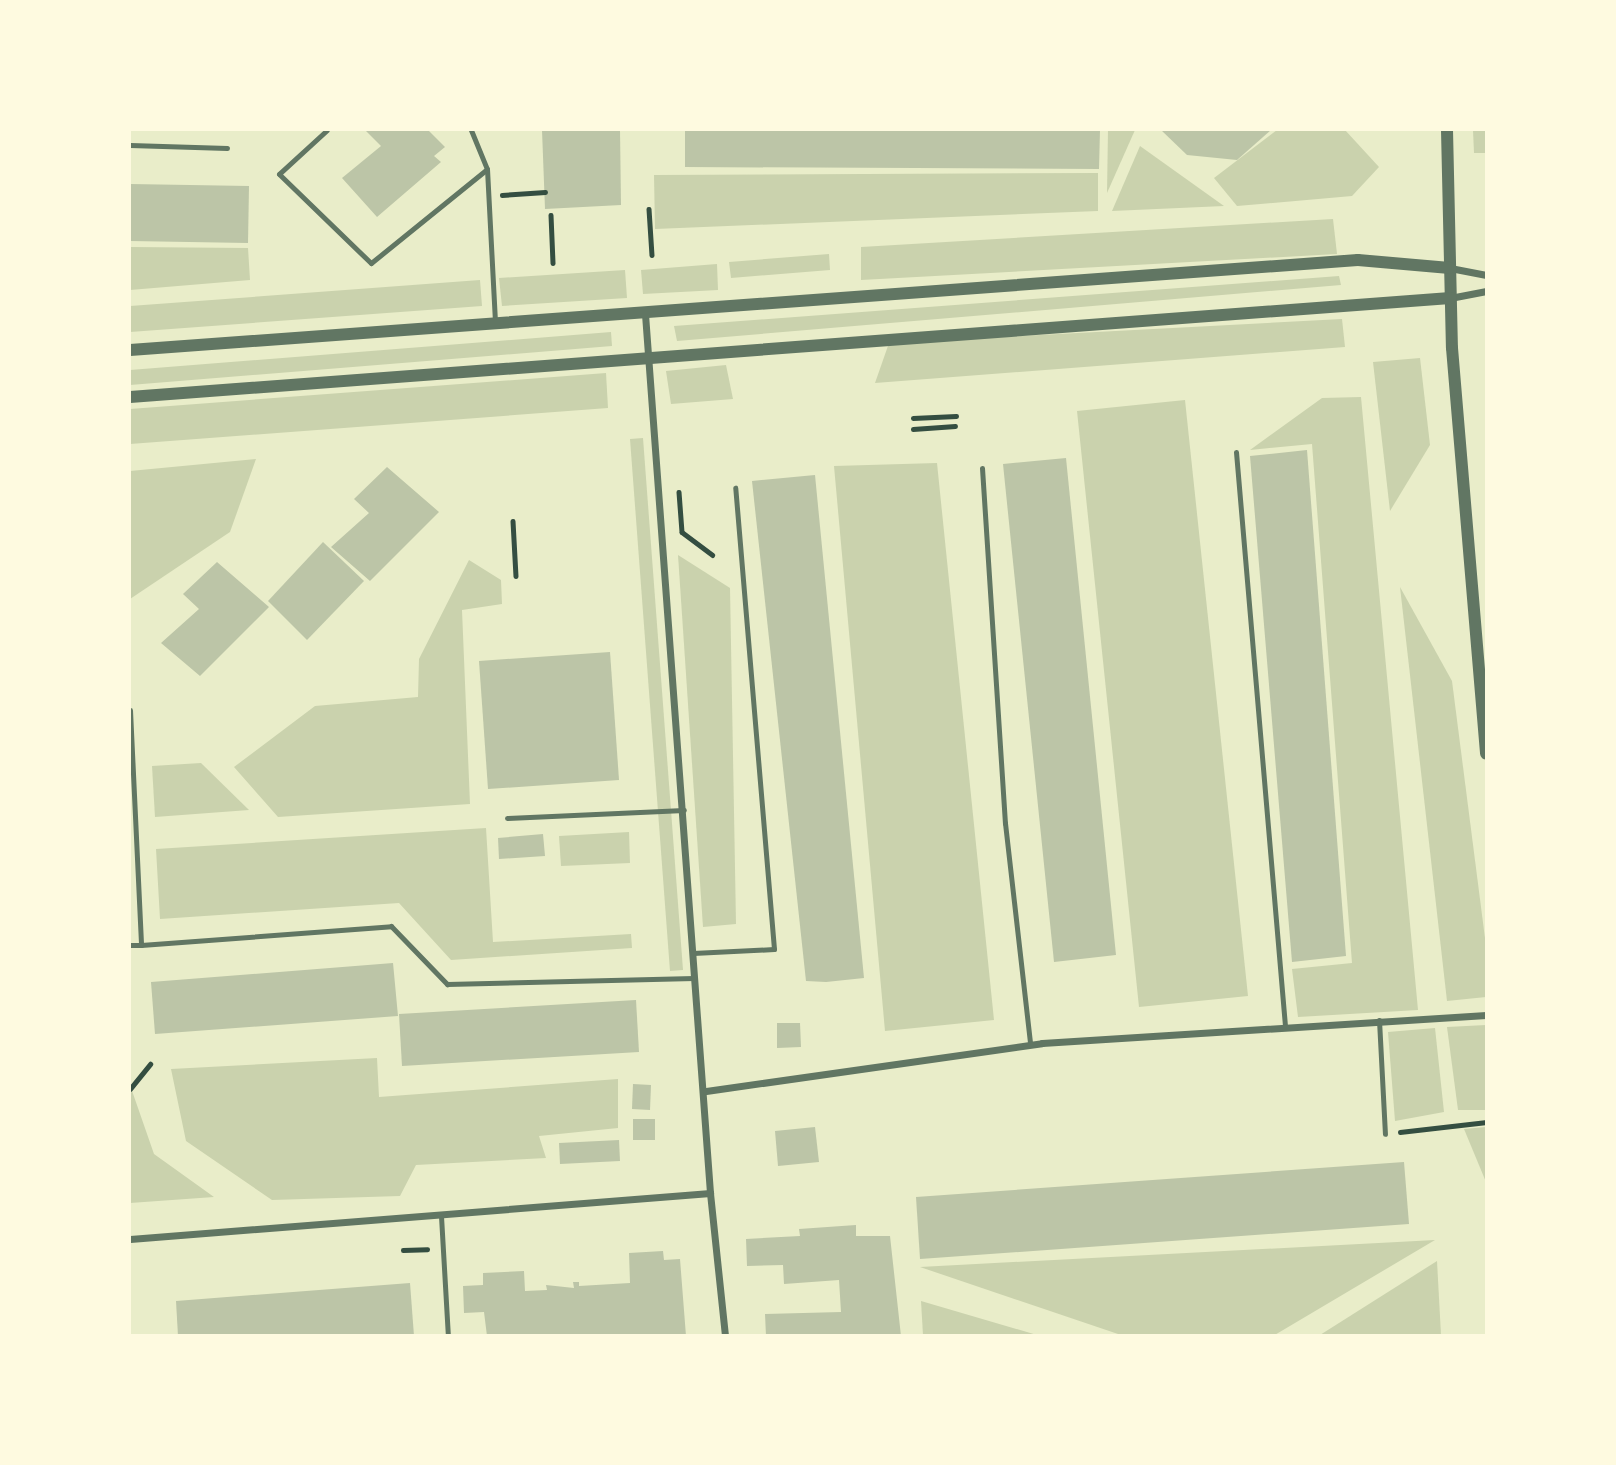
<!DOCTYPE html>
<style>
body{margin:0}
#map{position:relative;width:1616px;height:1465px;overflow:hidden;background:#e9edc9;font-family:"Roboto Condensed",sans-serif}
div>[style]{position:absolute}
.green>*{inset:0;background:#cad2ad}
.building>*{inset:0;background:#bcc5a7}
.path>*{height:4.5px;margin:-2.25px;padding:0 2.25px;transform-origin:2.25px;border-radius:2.25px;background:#344e41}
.service>*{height:5px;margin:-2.5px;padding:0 2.5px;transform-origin:2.5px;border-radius:2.5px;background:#617663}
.minor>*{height:7px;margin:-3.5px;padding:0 3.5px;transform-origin:3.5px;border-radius:3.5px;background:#617663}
.tertiary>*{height:12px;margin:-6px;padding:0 6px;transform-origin:6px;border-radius:6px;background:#617663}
span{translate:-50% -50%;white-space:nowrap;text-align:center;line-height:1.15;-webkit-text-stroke:6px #fefae0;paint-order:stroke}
.frame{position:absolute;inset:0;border:131px solid #fefae0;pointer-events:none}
</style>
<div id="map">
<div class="green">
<i style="clip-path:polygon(1108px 130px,1135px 130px,1107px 193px)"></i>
<i style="clip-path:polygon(1277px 130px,1345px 130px,1379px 167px,1352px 196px,1237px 206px,1214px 178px)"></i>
<i style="clip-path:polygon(1473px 130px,1486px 130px,1486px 153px,1474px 153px)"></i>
<i style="clip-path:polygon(1140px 146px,1224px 206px,1112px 211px)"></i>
<i style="clip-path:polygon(1098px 173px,1098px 211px,655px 229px,654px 175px)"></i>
<i style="clip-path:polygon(1333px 219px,1337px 254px,861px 280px,861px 247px)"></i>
<i style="clip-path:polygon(130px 247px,248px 248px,250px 280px,130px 290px)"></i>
<i style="clip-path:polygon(829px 254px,830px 270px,731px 278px,729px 262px)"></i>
<i style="clip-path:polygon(717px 264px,718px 290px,643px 294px,641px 270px)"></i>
<i style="clip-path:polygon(625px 270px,627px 298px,502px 306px,499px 278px)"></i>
<i style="clip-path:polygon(1339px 276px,1341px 285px,677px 341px,674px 326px)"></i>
<i style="clip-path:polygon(480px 280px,482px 306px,130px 332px,130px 306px)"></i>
<i style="clip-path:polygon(1342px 319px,1345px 347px,875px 383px,889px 343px)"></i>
<i style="clip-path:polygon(611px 332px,612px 346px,130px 385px,130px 370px)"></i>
<i style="clip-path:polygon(1420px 358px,1430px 445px,1390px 511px,1373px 362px)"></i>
<i style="clip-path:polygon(726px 365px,733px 399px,671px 404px,666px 371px)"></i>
<i style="clip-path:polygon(606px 373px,608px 408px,130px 444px,130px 409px)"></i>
<i style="clip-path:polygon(1361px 397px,1418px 1010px,1298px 1017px,1292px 969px,1352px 963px,1312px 444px,1250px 450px,1322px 398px)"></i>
<i style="clip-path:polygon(1185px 400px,1248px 996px,1139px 1007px,1077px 411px)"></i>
<i style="clip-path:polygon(643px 438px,683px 970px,670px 971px,630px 439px)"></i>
<i style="clip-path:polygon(256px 459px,230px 532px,130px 599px,130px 471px)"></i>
<i style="clip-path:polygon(937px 463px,994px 1020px,885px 1031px,834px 466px)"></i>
<i style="clip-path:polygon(678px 555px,730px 588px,736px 924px,703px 927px)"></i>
<i style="clip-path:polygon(469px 560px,501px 580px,502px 604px,462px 610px,470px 804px,278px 817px,234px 767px,315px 706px,418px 697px,419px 659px)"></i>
<i style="clip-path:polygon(1400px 587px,1452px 681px,1486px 946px,1486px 997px,1447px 1001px)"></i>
<i style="clip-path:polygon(201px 763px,249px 810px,155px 817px,152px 766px)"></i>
<i style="clip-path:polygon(486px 828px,493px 942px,631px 934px,632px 948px,451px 960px,399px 903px,160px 919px,156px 849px)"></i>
<i style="clip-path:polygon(629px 832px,630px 863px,561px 866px,559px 836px)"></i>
<i style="clip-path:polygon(1486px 1025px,1486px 1110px,1458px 1110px,1447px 1027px)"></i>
<i style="clip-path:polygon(1435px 1028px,1444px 1112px,1395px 1121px,1388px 1032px)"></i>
<i style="clip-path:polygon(377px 1058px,379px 1097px,618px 1079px,618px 1128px,539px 1136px,546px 1158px,416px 1165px,400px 1196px,272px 1200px,186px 1141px,171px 1069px)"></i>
<i style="clip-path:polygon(130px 1085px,154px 1154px,214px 1197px,130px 1203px)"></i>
<i style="clip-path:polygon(1486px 1127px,1486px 1182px,1464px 1129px)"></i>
<i style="clip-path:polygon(1435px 1240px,1273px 1336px,1121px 1335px,920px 1267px)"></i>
<i style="clip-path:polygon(1437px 1261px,1441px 1335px,1320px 1335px)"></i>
<i style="clip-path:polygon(921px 1301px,1037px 1335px,923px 1335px)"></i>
</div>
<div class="building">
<i style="clip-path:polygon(365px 130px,428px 130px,445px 147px,434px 156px,441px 162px,377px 217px,342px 178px,381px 146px)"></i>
<i style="clip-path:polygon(542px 130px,620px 130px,621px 205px,545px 209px)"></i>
<i style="clip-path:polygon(685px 130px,1100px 130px,1099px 169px,685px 167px)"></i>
<i style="clip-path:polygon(1161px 130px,1271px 130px,1237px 160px,1187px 155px)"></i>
<i style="clip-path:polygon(130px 184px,249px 186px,248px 243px,130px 241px)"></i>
<i style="clip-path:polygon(1307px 450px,1346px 956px,1292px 962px,1250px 456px)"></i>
<i style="clip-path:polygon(1066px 458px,1116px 955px,1054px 962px,1003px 464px)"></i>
<i style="clip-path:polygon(387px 467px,439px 512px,370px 581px,331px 547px,369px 513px,354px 499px)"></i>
<i style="clip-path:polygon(815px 475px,864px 978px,826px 982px,806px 981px,752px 481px)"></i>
<i style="clip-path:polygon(323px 542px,364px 581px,307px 640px,268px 601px)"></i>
<i style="clip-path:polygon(217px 562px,269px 607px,200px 676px,161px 643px,199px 609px,183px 594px)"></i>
<i style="clip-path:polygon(610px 652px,619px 780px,488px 789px,479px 661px)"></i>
<i style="clip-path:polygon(543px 834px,545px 856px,499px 859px,498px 838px)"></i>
<i style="clip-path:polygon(393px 963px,398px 1016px,155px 1034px,151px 982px)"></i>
<i style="clip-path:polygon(636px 1000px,639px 1052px,402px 1066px,399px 1014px)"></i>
<i style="clip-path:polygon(777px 1023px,800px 1023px,801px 1047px,777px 1048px)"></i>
<i style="clip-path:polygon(633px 1084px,651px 1085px,650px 1110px,632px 1109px)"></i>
<i style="clip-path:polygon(633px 1119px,655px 1119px,655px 1140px,633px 1140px)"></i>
<i style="clip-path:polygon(815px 1127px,819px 1162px,778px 1166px,775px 1131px)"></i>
<i style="clip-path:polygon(619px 1140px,620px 1161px,560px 1164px,559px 1143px)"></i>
<i style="clip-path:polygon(1404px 1162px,1409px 1224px,920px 1259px,916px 1197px)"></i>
<i style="clip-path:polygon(856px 1225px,856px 1236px,890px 1236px,901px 1336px,766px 1336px,765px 1314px,841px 1312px,839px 1280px,784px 1284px,783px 1265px,747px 1266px,746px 1239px,800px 1236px,799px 1229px)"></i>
<i style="clip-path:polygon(663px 1251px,664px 1260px,680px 1259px,686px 1336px,487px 1336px,484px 1312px,464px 1313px,463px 1286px,483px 1285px,483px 1273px,524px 1271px,525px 1291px,547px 1290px,546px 1285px,574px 1288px,573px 1282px,579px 1282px,579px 1286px,630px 1283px,629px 1253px)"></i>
<i style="clip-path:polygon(410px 1283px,414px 1336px,178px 1336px,176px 1301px)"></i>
</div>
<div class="path">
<i style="left:502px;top:195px;width:43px;rotate:-4deg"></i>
<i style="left:649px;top:209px;width:46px;rotate:86.3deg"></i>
<i style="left:551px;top:215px;width:48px;rotate:87.6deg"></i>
<i style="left:913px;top:418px;width:43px;rotate:-2.7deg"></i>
<i style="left:913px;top:429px;width:42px;rotate:-4.1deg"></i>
<i style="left:679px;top:492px;width:40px;rotate:85.7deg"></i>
<i style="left:682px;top:532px;width:38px;rotate:37deg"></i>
<i style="left:513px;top:521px;width:55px;rotate:86.9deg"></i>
<i style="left:130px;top:1089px;width:32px;rotate:-51deg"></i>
<i style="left:1400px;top:1132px;width:87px;rotate:-6.6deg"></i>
<i style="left:403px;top:1250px;width:24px;rotate:-2deg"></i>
</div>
<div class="service">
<i style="left:327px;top:130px;width:65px;rotate:137.5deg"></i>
<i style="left:279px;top:174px;width:128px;rotate:44.1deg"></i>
<i style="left:371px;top:263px;width:149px;rotate:-39deg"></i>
<i style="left:471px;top:130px;width:42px;rotate:67.7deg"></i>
<i style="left:487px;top:169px;width:152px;rotate:87deg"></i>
<i style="left:130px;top:145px;width:97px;rotate:1.8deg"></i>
<i style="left:1236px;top:452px;width:576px;rotate:85.12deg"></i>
<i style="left:982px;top:468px;width:356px;rotate:86.3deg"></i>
<i style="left:1005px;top:823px;width:222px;rotate:83.5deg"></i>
<i style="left:130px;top:710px;width:235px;rotate:87.3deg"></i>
<i style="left:141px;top:945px;width:251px;rotate:-4.3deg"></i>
<i style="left:391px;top:926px;width:81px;rotate:46deg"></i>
<i style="left:447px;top:984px;width:247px;rotate:-1.4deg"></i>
<i style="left:507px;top:818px;width:177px;rotate:-2.6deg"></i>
<i style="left:130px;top:945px;width:11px"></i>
<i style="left:693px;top:953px;width:81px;rotate:-2.8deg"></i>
<i style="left:774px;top:949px;width:463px;rotate:-94.8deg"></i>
<i style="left:1379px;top:1020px;width:114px;rotate:87deg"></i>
<i style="left:441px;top:1216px;width:120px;rotate:86.7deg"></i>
</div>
<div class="minor">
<i style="left:1450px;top:268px;width:37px;rotate:11deg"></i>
<i style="left:1450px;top:298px;width:37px;rotate:-11deg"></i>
<i style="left:645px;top:314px;width:881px;rotate:85.77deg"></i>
<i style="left:710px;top:1193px;width:144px;rotate:84deg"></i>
<i style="left:706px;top:1091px;width:339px;rotate:-8.1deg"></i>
<i style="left:1042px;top:1043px;width:445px;rotate:-3.6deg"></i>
<i style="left:130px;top:1239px;width:582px;rotate:-4.53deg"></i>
</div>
<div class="tertiary">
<i style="left:1447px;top:130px;width:218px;rotate:88.7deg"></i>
<i style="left:1452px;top:348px;width:407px;rotate:85.2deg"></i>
<i style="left:130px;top:350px;width:1231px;rotate:-4.19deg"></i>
<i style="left:1358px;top:260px;width:92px;rotate:5deg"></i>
<i style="left:130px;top:397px;width:1324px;rotate:-4.29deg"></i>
</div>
<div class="frame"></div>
</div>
